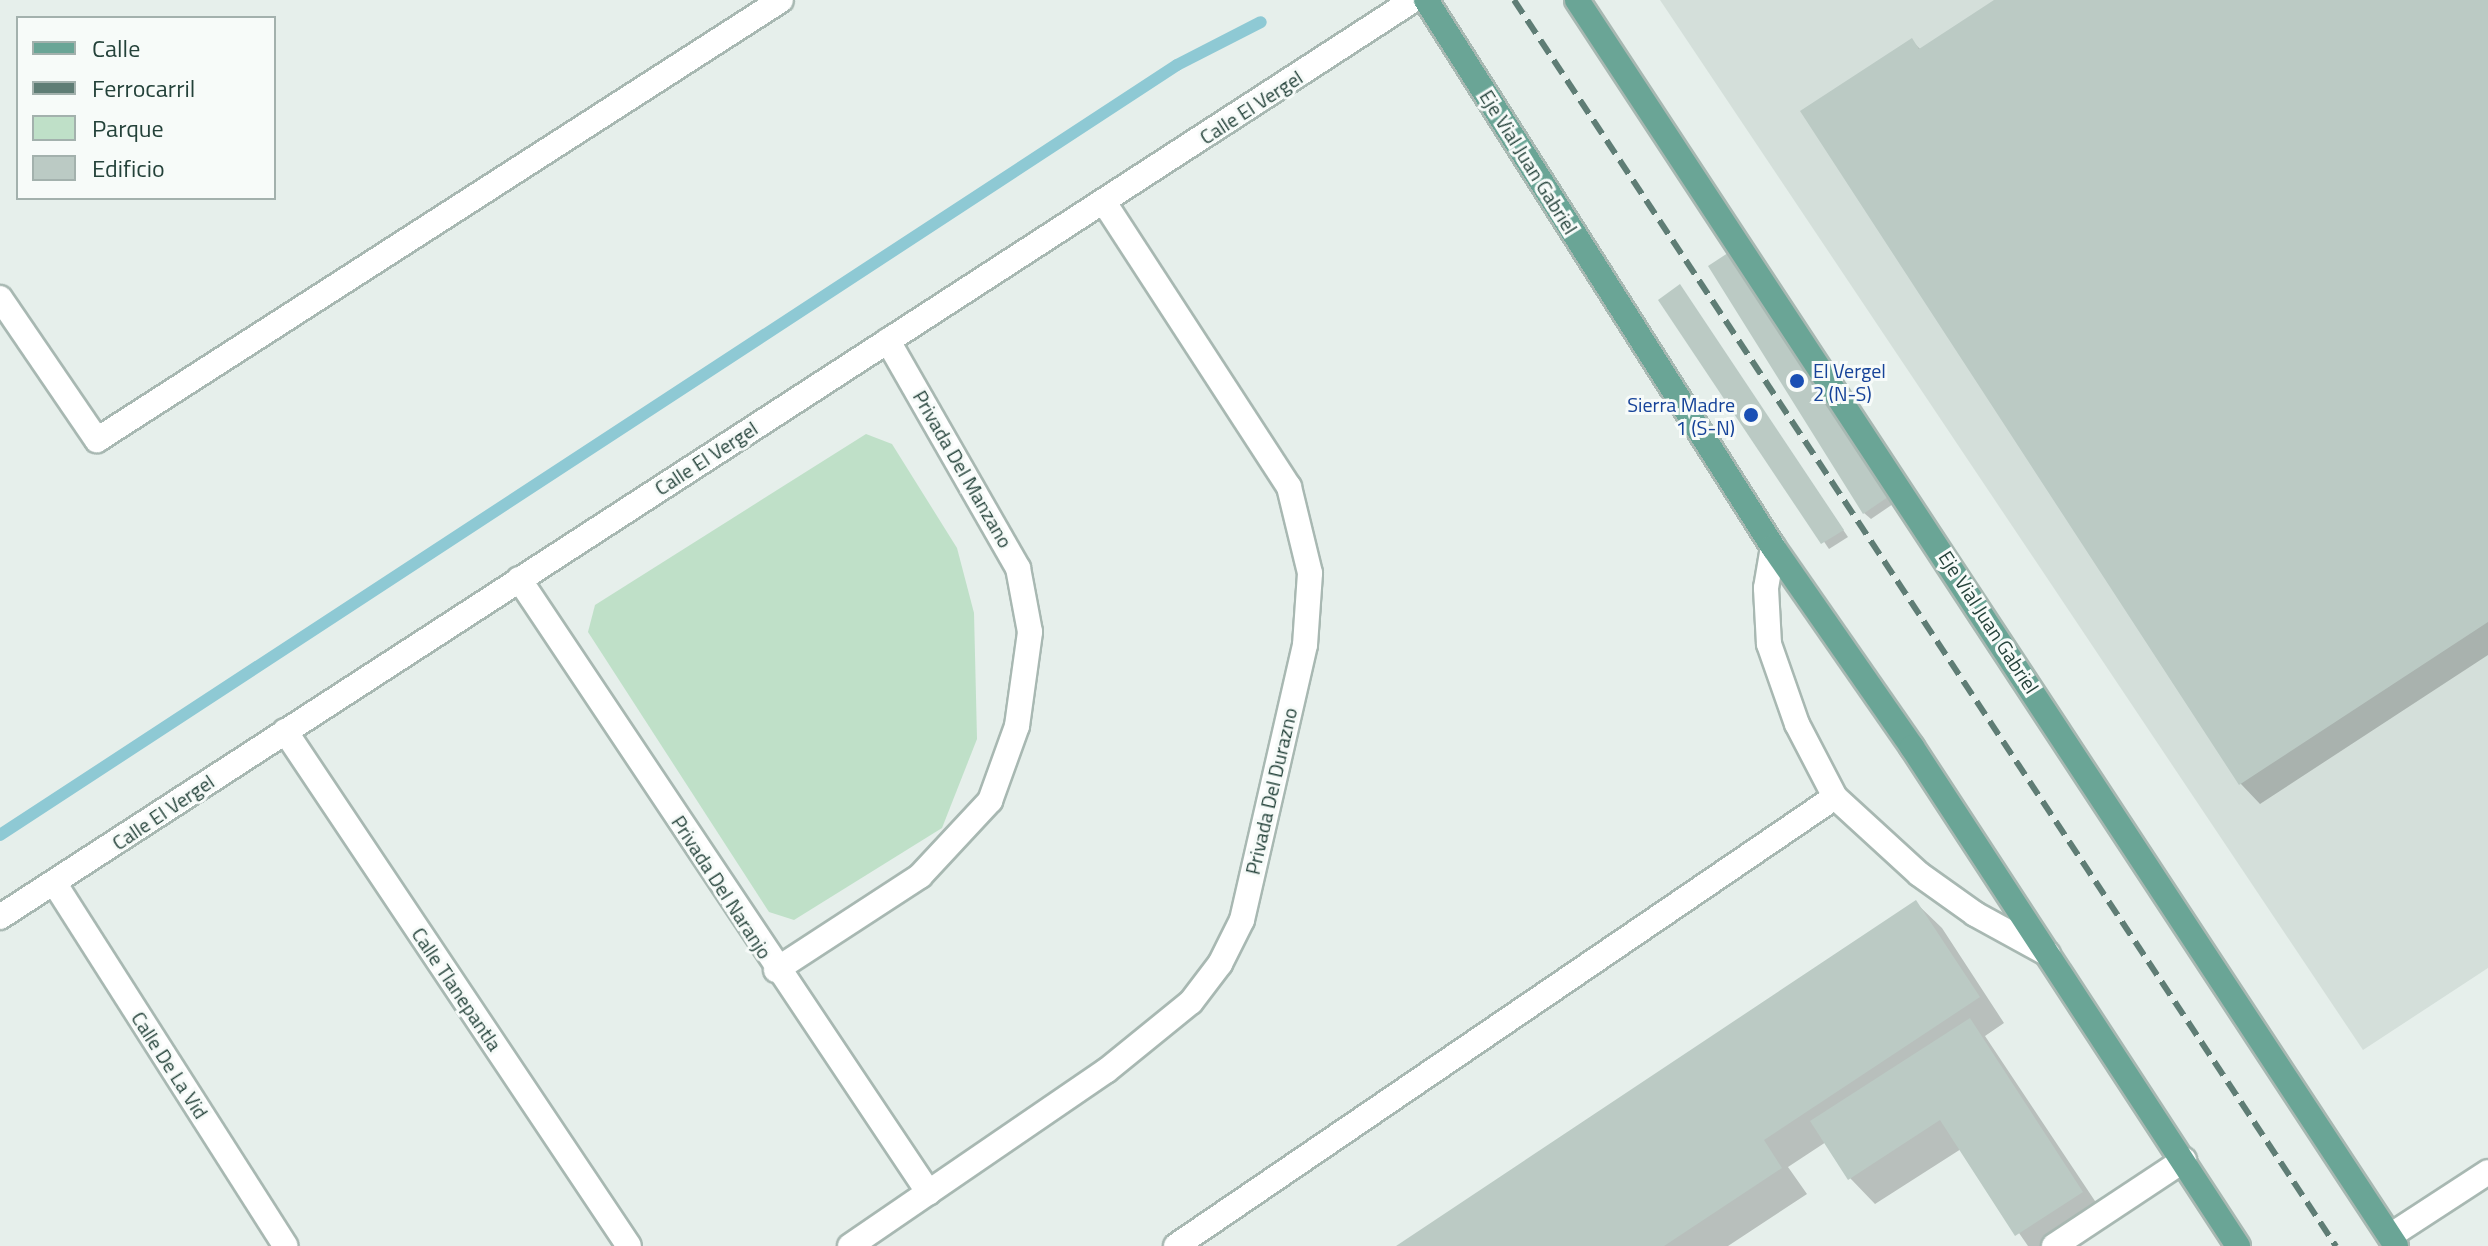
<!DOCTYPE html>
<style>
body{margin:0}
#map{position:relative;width:2488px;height:1246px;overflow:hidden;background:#e6efeb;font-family:"Titillium Web",sans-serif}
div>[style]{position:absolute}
.built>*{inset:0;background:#d4dfda}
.green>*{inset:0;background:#bfe0c8}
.shadow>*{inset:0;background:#0003}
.stream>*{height:12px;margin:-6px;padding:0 6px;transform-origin:6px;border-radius:6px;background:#8ec9d4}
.building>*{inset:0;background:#bbcac4}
.roads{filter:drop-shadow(2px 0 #a8b8b2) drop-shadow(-2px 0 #a8b8b2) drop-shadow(0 2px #a8b8b2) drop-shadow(0 -2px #a8b8b2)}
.lane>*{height:24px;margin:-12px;padding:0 12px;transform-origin:12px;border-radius:12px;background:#fff}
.street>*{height:24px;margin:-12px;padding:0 12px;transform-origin:12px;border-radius:12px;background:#fff}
.primary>*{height:24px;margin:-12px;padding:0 12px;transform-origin:12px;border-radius:12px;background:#6aa596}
.rail>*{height:6px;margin-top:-3px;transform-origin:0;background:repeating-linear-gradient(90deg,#5f7d75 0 16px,transparent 0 24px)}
.dots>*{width:22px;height:22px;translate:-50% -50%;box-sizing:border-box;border:4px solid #f7fbf9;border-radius:50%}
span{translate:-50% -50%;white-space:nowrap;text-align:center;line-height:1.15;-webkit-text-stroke:6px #f7fbf9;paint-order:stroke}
.street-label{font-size:20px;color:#24423a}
.transit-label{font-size:20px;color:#164399}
.left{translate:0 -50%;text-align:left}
.right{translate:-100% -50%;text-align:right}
.legend{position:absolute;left:16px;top:16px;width:260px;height:184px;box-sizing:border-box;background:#f7fbf9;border:2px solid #a3b1ad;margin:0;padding:10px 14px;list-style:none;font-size:24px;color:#24423a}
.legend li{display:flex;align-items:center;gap:16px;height:40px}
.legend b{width:40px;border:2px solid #a3b1ad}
</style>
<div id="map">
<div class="built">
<i style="clip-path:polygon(1660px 0,2488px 0,2488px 968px,2363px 1050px)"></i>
</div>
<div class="green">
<i style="clip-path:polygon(866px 434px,892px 444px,957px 548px,974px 613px,977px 739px,942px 828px,794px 920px,769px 912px,588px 632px,595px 605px)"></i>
</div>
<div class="shadow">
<i style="clip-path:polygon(1997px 0,2488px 0,2488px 655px,2260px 804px,2241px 784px,1912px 41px,1921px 50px)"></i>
<i style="clip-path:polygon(1737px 260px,1893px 504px,1871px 519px,1864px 513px)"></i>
<i style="clip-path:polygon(1680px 287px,1848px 537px,1829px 549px,1661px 300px)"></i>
<i style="clip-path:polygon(1916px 903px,1942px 928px,2004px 1023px,1985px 1036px,2107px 1219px,2065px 1246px,2028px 1246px,1961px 1149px,1875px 1204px,1850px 1178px,1826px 1142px,1788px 1167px,1807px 1194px,1728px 1246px,1400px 1246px)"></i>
</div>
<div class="stream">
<i style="left:0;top:835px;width:1406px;rotate:-33.19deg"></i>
<i style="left:1177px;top:65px;width:94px;rotate:-27.1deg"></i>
</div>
<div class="building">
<i style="clip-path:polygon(1994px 0,2488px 0,2488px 622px,2239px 785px,1800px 111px,1912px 38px,1919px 49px)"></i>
<i style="clip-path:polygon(1731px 251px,1888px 497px,1863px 514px,1708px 266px)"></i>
<i style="clip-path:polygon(1680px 284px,1844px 530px,1821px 544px,1658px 300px)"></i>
<i style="clip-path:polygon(1916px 900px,1980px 997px,1764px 1140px,1782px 1168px,1664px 1246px,1396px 1246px)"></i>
<i style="clip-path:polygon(1970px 1018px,2083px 1192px,2015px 1236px,1940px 1120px,1848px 1180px,1810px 1121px)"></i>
</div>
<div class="roads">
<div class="lane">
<i style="left:0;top:298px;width:172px;rotate:55.7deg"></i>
<i style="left:97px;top:440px;width:813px;rotate:-32.75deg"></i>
<i style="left:1835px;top:797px;width:114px;rotate:42.5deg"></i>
<i style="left:1919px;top:874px;width:69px;rotate:35.5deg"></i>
<i style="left:1975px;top:914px;width:83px;rotate:28.7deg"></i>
<i style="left:1176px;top:1246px;width:797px;rotate:-34.27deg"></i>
<i style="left:1835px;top:797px;width:82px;rotate:-117.5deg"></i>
<i style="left:1797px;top:724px;width:85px;rotate:-109.3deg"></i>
<i style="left:1769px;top:644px;width:56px;rotate:-93.1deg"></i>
<i style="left:1766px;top:588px;width:42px;rotate:-80.3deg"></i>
<i style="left:2054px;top:1246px;width:156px;rotate:-33.5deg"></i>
</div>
<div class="street">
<i style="left:519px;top:579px;width:738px;rotate:56.27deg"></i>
<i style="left:285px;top:731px;width:619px;rotate:56.26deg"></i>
<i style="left:55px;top:884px;width:429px;rotate:57.5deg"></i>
<i style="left:0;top:917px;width:1684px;rotate:-32.98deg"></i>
<i style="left:776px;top:970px;width:172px;rotate:-33.1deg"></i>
<i style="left:920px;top:876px;width:103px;rotate:-47deg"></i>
<i style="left:990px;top:801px;width:80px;rotate:-70.2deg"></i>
<i style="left:1017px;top:726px;width:95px;rotate:-82.1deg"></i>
<i style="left:1030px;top:632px;width:65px;rotate:-100.6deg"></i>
<i style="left:1018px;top:568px;width:262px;rotate:-119.8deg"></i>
<i style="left:2390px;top:1236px;width:117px;rotate:-33.1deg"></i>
<i style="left:850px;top:1246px;width:310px;rotate:-34.4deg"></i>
<i style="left:1106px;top:1071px;width:109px;rotate:-39.1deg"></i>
<i style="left:1191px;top:1002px;width:48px;rotate:-52.7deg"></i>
<i style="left:1220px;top:964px;width:49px;rotate:-63.4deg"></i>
<i style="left:1242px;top:920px;width:282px;rotate:-77.1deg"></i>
<i style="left:1305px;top:645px;width:72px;rotate:-86deg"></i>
<i style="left:1310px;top:573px;width:89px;rotate:-103.7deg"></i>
<i style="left:1289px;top:487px;width:338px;rotate:-123deg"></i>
</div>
<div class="primary">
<i style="left:1426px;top:0;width:648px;rotate:57.61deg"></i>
<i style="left:1773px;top:547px;width:244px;rotate:55.2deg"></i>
<i style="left:1912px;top:747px;width:596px;rotate:56.84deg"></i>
<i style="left:1577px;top:0;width:1491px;rotate:56.68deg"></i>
</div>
</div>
<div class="rail">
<i style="left:1514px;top:0;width:1493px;rotate:56.59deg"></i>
</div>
<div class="dots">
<i style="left:1797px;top:381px;background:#1a4fb4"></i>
<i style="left:1751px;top:415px;background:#1a4fb4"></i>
</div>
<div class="street-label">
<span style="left:1251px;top:107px;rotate:-33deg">Calle El Vergel</span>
<span style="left:1529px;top:162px;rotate:58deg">Eje Vial Juan Gabriel</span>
<span style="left:706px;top:458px;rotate:-33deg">Calle El Vergel</span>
<span style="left:963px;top:469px;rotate:60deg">Privada Del Manzano</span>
<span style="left:1989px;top:622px;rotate:57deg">Eje Vial Juan Gabriel</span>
<span style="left:1271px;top:791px;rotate:-77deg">Privada Del Durazno</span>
<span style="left:163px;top:812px;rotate:-34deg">Calle El Vergel</span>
<span style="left:722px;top:887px;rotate:57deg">Privada Del Naranjo</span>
<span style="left:457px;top:989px;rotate:56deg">Calle Tlanepantla</span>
<span style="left:170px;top:1065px;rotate:57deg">Calle De La Vid</span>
</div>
<div class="transit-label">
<span class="left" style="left:1813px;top:382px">El Vergel<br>2 (N-S)</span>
<span class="right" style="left:1735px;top:416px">Sierra Madre<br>1 (S-N)</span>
</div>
<ul class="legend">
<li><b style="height:10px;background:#6aa596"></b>Calle</li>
<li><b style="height:10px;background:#5f7d75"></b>Ferrocarril</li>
<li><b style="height:22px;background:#bfe0c8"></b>Parque</li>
<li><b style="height:22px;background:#bbcac4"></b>Edificio</li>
</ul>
</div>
